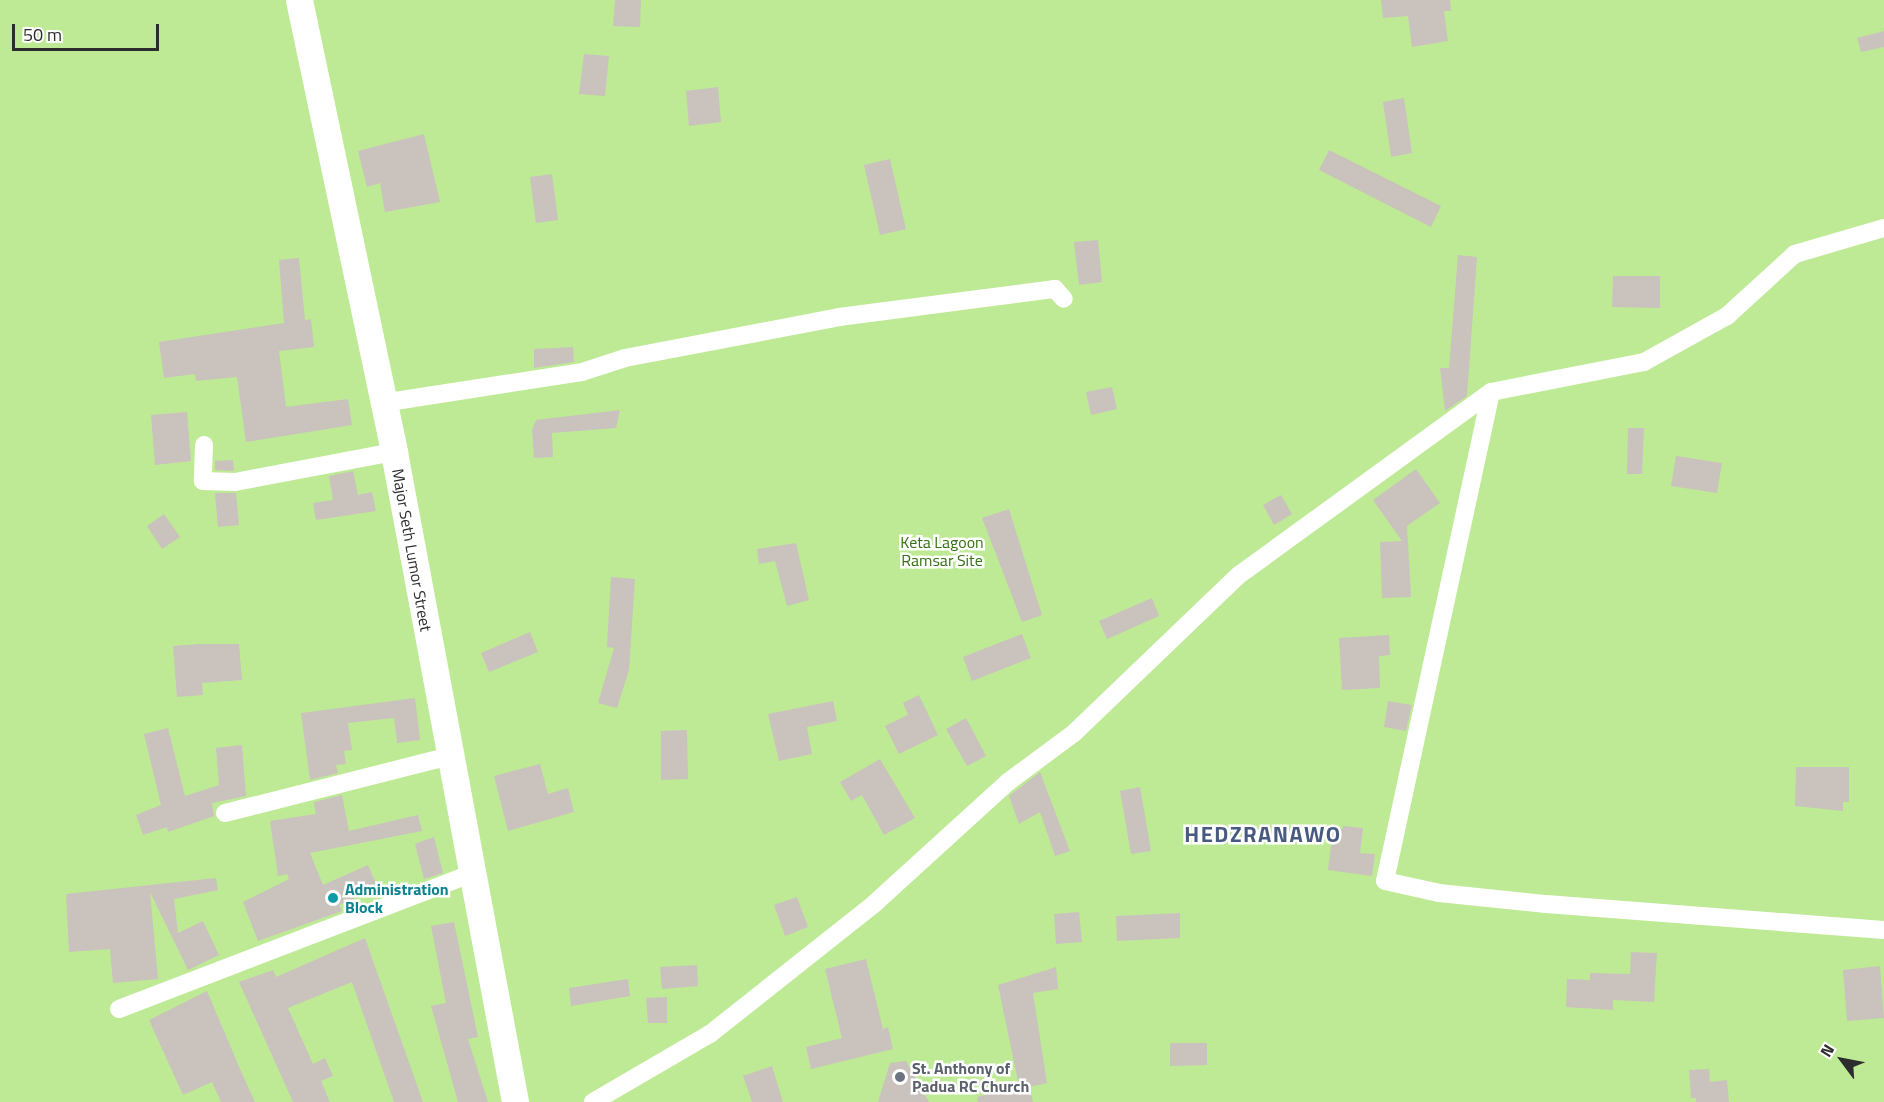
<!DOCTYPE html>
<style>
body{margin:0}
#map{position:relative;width:1884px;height:1102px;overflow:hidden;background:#efe5dd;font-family:"Titillium Web",sans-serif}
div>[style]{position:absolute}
.green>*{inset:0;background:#beea95}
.building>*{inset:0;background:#cac2bd}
.street>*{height:18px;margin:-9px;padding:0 9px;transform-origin:9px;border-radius:9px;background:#fff}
.secondary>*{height:27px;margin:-13.5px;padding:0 13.5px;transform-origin:13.5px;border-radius:13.5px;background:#fff}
.dots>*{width:16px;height:16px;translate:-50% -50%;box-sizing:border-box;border:3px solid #fff;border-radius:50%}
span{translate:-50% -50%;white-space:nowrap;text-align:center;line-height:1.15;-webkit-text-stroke:5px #fff;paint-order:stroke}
.park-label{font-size:16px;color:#357114}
.street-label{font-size:16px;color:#2c2c2c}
.culture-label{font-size:16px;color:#0d838f;font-weight:700}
.left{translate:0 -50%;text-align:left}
.worship-label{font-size:16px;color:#5b616d;font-weight:700}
.district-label{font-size:22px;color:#485a81;font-weight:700;letter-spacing:1.5px}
.north{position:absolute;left:1812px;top:1030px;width:60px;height:60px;-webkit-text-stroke:4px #fff;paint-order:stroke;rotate:302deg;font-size:16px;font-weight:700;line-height:24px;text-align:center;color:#2c2c2c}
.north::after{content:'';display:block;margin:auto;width:21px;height:27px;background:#2c2c2c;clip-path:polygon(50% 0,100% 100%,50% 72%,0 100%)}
.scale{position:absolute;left:12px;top:24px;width:147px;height:27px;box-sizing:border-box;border:3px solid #2c2c2c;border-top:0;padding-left:8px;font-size:18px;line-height:21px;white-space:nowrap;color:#2c2c2c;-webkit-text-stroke:4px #fff;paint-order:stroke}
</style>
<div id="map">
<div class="green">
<i style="clip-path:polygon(0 0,1884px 0,1884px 1102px,0 1102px)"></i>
</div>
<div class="building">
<i style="clip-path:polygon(615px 0,641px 0,640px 27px,613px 26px)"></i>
<i style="clip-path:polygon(1381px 0,1450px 0,1451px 11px,1444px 11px,1448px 41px,1412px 47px,1408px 16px,1383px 18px)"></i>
<i style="clip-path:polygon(1884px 31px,1884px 47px,1861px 52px,1857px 38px)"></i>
<i style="clip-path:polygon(584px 54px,609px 56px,605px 96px,579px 94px)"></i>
<i style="clip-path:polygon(718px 87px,721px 122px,689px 126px,686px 91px)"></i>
<i style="clip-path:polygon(1404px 98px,1412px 153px,1391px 157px,1383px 102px)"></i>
<i style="clip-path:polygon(424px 134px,440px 202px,385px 212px,380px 183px,367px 187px,358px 151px)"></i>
<i style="clip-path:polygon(1329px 150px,1441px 206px,1431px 227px,1319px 170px)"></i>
<i style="clip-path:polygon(890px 159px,906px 229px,880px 235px,864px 165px)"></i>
<i style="clip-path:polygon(552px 174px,558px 220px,536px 223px,530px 177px)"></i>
<i style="clip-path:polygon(1098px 240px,1102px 282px,1079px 285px,1074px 242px)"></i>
<i style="clip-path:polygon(1458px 255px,1477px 257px,1467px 396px,1445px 411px,1440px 368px,1449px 368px)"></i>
<i style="clip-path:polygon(299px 258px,305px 320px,311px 319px,314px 347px,279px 351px,286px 407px,348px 399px,352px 425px,246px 442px,237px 377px,196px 381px,195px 374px,164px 378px,159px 342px,284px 323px,279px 260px)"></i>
<i style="clip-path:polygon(1613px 276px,1660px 276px,1660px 308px,1612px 307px)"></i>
<i style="clip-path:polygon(573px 347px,574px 362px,534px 368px,534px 349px)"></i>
<i style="clip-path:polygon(1112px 387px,1117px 409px,1091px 415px,1086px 392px)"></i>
<i style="clip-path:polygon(620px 410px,616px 428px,552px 433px,553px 457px,534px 458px,532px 430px,536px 420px)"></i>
<i style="clip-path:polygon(187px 412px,191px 461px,155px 465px,151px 415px)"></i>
<i style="clip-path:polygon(1628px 428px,1644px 428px,1642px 474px,1627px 474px)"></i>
<i style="clip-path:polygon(1676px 456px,1722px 463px,1717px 493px,1671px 486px)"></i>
<i style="clip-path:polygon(233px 460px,234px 471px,215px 470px,215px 461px)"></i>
<i style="clip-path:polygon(1416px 469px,1440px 503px,1407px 526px,1411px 597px,1382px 598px,1380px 542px,1402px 541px,1373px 500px)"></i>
<i style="clip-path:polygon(353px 471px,358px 495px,372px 492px,376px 511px,316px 520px,313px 503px,333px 500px,329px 476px)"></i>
<i style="clip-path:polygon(215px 493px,236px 493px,239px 525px,218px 527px)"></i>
<i style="clip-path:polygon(1281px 495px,1292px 514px,1274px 525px,1263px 505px)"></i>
<i style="clip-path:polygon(1009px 509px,1042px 615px,1022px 622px,982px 518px)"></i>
<i style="clip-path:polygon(164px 514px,180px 537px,162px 549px,147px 526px)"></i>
<i style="clip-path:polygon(796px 543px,809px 600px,787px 606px,775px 561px,759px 564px,757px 549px)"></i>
<i style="clip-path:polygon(611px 577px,635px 579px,629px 670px,617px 708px,598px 703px,614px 648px,607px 647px)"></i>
<i style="clip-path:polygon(1152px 598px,1159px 616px,1107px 639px,1099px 621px)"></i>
<i style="clip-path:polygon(530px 632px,538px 652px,489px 672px,481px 653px)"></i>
<i style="clip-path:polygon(1022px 634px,1031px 658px,972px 681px,963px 657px)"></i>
<i style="clip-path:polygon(1389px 635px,1390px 655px,1379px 656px,1380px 688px,1342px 690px,1339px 638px)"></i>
<i style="clip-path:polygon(199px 644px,239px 644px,242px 680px,202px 683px,203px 695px,177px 697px,173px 646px)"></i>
<i style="clip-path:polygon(919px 695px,938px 735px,899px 754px,885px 726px,908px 715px,903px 703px)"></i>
<i style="clip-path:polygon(415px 698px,420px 740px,397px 743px,394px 718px,348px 723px,352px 750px,344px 751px,346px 764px,336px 765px,338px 773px,310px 780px,301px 713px)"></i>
<i style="clip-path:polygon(833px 701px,837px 721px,807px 727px,812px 754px,779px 761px,768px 714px)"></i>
<i style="clip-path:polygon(1388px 701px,1412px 705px,1406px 731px,1384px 727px)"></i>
<i style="clip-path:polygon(966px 718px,986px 756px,967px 766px,946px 729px)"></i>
<i style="clip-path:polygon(168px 728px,185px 796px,219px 785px,216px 748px,242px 745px,246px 796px,212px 803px,214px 816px,168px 832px,167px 827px,143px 835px,136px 815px,161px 805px,144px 734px)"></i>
<i style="clip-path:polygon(687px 730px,688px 779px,661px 780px,661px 731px)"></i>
<i style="clip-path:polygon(880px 759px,915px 818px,884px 835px,862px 795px,851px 801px,840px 782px)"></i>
<i style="clip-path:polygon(540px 764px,548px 794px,568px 788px,574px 812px,508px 831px,494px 776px)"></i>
<i style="clip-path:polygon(1796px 767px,1849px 767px,1849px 802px,1843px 802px,1843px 811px,1795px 806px)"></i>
<i style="clip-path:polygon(1040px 772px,1070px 851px,1055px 856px,1040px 812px,1019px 824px,1009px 796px)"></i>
<i style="clip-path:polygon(1140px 787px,1151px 851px,1131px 854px,1120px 791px)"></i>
<i style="clip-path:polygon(342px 795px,349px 831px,418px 815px,422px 831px,310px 853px,323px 885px,368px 865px,378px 888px,339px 905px,342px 911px,258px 941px,243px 902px,289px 879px,287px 874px,278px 876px,270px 821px,316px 814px,314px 802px)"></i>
<i style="clip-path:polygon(1343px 826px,1363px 828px,1360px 853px,1375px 854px,1372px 876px,1328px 870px,1333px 828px,1343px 829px)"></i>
<i style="clip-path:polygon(434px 837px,443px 873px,424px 879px,415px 844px)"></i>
<i style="clip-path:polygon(216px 878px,218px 890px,174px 899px,178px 933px,203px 921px,219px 955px,188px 970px,150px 892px,158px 979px,113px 983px,110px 949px,69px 952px,66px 894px)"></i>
<i style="clip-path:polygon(797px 897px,808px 927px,785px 936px,774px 905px)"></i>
<i style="clip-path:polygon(1079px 912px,1082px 942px,1056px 944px,1054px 914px)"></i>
<i style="clip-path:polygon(1180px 913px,1180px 938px,1117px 941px,1116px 916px)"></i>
<i style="clip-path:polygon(454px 922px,478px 1037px,468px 1039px,488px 1102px,458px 1102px,431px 1006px,446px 1003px,431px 926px)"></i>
<i style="clip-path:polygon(365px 938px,423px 1102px,394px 1102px,352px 982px,288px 1008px,313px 1064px,325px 1058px,333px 1076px,321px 1081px,330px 1102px,293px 1102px,239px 982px,273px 970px,276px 977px)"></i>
<i style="clip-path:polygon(1631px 952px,1657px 953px,1654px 1002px,1613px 1000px,1613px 1010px,1566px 1007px,1567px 979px,1590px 980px,1590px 973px,1630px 974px)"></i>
<i style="clip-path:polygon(866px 959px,883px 1029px,888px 1027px,893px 1049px,811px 1069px,806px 1047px,842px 1038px,825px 969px)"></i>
<i style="clip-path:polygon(697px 965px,698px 986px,662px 989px,660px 967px)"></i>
<i style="clip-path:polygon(1880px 966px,1884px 1018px,1847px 1021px,1843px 970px)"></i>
<i style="clip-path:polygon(1056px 967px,1058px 989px,1033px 993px,1047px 1083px,1029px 1087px,1033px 1102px,978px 1102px,977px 1097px,1019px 1086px,998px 985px)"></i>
<i style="clip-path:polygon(628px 979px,630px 996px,571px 1006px,569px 988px)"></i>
<i style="clip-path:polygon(207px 991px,240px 1069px,255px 1102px,221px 1102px,212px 1082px,183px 1095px,149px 1020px)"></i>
<i style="clip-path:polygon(667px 997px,667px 1023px,648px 1023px,646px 998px)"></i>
<i style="clip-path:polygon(1170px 1043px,1207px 1043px,1207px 1065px,1170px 1066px)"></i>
<i style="clip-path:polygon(906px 1061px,929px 1102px,878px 1102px,890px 1063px)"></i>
<i style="clip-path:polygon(772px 1066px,783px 1102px,752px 1102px,743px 1076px)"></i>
<i style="clip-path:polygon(1709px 1069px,1710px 1082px,1727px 1080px,1729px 1102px,1696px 1102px,1696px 1098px,1691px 1098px,1689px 1070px)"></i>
</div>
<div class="street">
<i style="left:1491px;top:392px;width:500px;rotate:102.23deg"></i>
<i style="left:1385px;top:881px;width:55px;rotate:12.5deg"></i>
<i style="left:1439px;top:893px;width:108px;rotate:5.9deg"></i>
<i style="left:1546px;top:904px;width:339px;rotate:4.4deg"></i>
<i style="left:382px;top:403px;width:202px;rotate:-8.8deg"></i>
<i style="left:582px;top:372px;width:45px;rotate:-18deg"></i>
<i style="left:625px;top:358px;width:218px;rotate:-10.8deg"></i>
<i style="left:839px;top:317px;width:218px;rotate:-7.4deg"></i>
<i style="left:1055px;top:289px;width:13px;rotate:48deg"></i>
<i style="left:204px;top:445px;width:36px;rotate:92deg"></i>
<i style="left:203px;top:481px;width:32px;rotate:2deg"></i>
<i style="left:235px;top:482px;width:162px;rotate:-10.7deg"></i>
<i style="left:225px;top:813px;width:232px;rotate:-14.2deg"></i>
<i style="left:119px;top:1009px;width:379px;rotate:-21deg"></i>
<i style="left:593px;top:1102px;width:135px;rotate:-30.2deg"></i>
<i style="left:710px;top:1034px;width:211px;rotate:-38.4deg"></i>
<i style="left:875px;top:903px;width:180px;rotate:-42.3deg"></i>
<i style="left:1008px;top:782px;width:82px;rotate:-36.6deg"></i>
<i style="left:1074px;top:733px;width:228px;rotate:-43.8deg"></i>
<i style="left:1239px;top:575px;width:311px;rotate:-36deg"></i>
<i style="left:1491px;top:392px;width:156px;rotate:-11.1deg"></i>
<i style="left:1644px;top:362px;width:95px;rotate:-29deg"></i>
<i style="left:1727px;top:316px;width:92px;rotate:-42.4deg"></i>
<i style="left:1795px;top:254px;width:93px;rotate:-16.3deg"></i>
</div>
<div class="secondary">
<i style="left:299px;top:0;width:462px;rotate:78.1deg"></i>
<i style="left:394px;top:452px;width:661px;rotate:79.45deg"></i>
</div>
<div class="dots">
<i style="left:333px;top:898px;background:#0f9aa8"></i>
<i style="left:900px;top:1077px;background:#6b7280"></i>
</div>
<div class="park-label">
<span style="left:942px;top:551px">Keta Lagoon<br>Ramsar Site</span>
</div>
<div class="street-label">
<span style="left:412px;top:550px;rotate:80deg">Major Seth Lumor Street</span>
</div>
<div class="culture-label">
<span class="left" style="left:345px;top:898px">Administration<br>Block</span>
</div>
<div class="worship-label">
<span class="left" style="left:912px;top:1077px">St. Anthony of<br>Padua RC Church</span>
</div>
<div class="district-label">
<span style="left:1263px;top:835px">HEDZRANAWO</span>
</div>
<div class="north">N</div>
<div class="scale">50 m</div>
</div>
